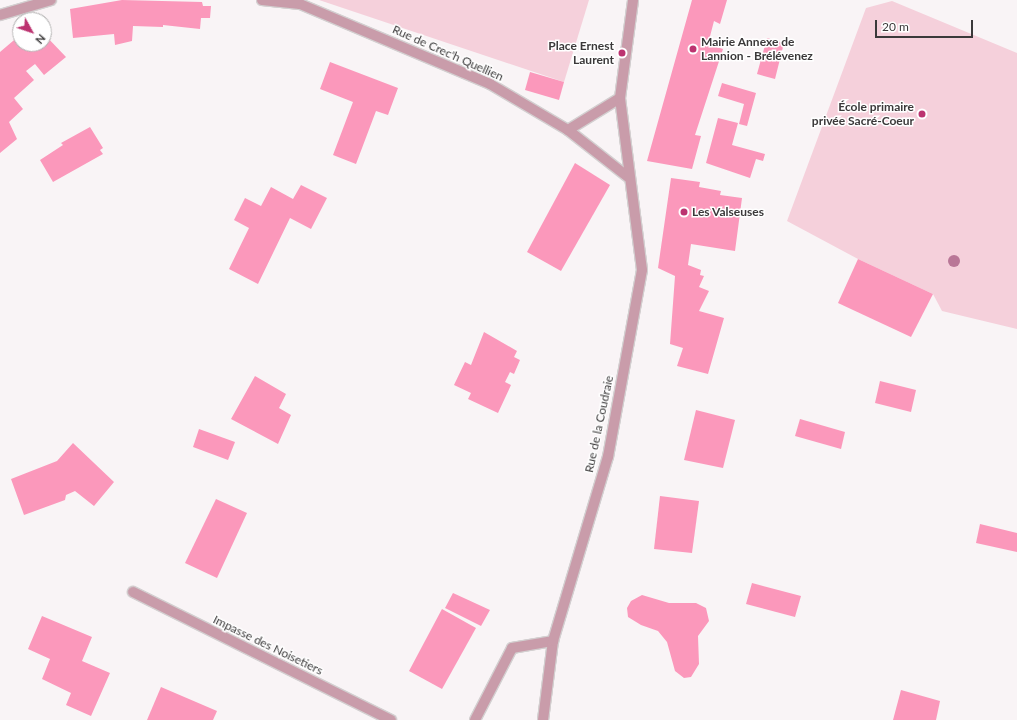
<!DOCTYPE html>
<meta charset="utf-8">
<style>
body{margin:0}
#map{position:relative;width:1017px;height:720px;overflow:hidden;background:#f9f4f6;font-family:Lato,sans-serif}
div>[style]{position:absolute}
.green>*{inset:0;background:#f5d0db}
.building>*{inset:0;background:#fb98bb}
.roads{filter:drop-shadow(1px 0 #d3cfd0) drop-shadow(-1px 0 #d3cfd0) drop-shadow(0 1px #d3cfd0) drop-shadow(0 -1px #d3cfd0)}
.street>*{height:10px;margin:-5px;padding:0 5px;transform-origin:5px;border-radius:5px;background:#c99caa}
.trees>*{width:12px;height:12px;margin:-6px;border-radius:50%;background:#b97797}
.dots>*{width:11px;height:11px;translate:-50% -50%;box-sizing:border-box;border:2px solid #fff;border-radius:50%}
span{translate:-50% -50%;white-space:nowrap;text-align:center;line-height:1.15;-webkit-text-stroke:3px #fff;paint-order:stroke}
.poi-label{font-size:12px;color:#3b393a;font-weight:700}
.left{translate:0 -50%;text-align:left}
.right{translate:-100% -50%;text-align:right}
.street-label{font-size:12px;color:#3b393a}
.north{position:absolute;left:12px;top:12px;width:40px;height:40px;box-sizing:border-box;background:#fff;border:1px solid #b1b0b0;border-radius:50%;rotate:130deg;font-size:11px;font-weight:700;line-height:16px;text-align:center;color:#3b393a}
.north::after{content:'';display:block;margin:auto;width:14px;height:18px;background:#bc3370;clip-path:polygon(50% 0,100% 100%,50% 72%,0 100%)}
.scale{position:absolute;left:875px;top:20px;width:98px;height:18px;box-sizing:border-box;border:2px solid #3b393a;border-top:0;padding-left:5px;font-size:12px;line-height:14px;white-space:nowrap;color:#3b393a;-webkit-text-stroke:3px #fff;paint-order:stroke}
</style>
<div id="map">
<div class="green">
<i style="clip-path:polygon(319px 0,589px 0,564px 82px)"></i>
<i style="clip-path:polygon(892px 1px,1017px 53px,1017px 329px,942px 311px,933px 294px,858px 259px,787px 221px,866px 8px)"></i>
</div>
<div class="building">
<i style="clip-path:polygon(122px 0,202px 2px,203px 6px,211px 6px,210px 18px,201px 18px,200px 29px,163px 25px,163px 27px,133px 26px,132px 41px,115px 45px,114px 34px,73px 38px,70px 9px)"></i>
<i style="clip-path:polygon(692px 0,727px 0,720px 24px,714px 21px,708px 44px,723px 49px,695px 135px,701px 136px,692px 169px,647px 161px)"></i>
<i style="clip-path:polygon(44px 34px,66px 57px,44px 75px,35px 64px,26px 71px,34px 80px,14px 98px,23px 109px,9px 122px,17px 139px,0 153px,0 52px,20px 35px,20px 44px,44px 44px)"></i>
<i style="clip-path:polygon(767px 38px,784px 43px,775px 79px,757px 74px)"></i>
<i style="clip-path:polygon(330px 62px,398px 88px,388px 115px,376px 111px,356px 164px,333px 155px,353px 102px,320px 89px)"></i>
<i style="clip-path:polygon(530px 72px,564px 82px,559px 100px,525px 90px)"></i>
<i style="clip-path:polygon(722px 83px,756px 93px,747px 126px,739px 124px,744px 104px,718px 96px)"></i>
<i style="clip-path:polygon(718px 118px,738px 123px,732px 145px,765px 154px,763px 161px,756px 159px,750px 178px,706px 163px)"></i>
<i style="clip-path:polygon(90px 127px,103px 148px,100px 150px,103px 154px,53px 182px,40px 160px,63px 145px,61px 143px)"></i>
<i style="clip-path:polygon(575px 163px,610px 185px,561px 271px,527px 252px)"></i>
<i style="clip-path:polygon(671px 178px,700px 182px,699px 187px,721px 191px,720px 195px,742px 198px,735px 251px,691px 244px,688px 265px,701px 270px,700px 275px,704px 276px,699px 287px,709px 291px,699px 311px,724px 318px,708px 374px,677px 366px,683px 348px,670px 344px,675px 276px,658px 268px)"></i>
<i style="clip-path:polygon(301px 185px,327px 198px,311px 229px,290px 218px,258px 284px,229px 269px,249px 228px,234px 220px,245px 198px,261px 206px,271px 187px,293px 199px)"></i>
<i style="clip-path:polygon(858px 259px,933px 294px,911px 337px,838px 303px)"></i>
<i style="clip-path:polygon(484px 332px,517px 351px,514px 357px,520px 360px,514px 374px,510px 372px,505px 382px,511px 385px,498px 413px,468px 399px,471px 393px,454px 385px,465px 362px,471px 365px)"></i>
<i style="clip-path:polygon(255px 376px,286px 394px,279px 408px,291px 415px,278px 444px,231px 419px)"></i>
<i style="clip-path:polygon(880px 381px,916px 390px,911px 412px,875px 403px)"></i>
<i style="clip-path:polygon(696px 410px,735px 420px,723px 468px,684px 460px)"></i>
<i style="clip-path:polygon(800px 419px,845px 432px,841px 449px,795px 436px)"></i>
<i style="clip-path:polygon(199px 429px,235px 442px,228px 460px,193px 447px)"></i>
<i style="clip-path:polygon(73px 443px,114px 482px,94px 506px,75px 491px,66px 495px,65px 500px,24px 515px,11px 479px,57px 461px)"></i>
<i style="clip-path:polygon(660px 496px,699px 501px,692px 553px,654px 549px)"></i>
<i style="clip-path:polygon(216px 499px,247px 513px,217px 578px,185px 563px)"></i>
<i style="clip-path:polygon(980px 524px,1017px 533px,1017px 552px,976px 543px)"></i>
<i style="clip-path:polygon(752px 583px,801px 596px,795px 617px,746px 604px)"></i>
<i style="clip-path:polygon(453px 593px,490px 610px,481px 626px,445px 608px)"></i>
<i style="clip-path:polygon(642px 595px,669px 603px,696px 603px,706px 608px,709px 621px,698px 636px,699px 664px,691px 677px,684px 678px,675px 671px,667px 642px,658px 631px,641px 625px,628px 617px,627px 608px,631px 601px)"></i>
<i style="clip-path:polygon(442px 609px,476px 628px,442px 689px,409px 671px)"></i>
<i style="clip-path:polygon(42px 616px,92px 637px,82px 661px,110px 673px,91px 716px,66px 705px,71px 693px,42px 679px,50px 659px,28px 649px)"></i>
<i style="clip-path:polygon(161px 687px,217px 711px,213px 720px,147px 720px)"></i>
<i style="clip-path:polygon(901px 690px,940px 701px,936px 720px,893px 720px)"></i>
</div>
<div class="roads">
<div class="street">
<i style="left:262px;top:0;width:38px;rotate:6deg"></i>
<i style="left:300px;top:4px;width:206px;rotate:22.8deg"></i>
<i style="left:490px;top:84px;width:91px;rotate:30.5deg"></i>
<i style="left:568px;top:130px;width:76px;rotate:38.1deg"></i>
<i style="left:0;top:15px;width:53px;rotate:-16.4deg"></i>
<i style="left:568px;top:130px;width:61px;rotate:-31.6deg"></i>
<i style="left:133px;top:592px;width:288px;rotate:26.4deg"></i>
<i style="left:475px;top:720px;width:81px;rotate:-62.8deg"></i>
<i style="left:512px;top:648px;width:42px;rotate:-9.7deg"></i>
<i style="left:543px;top:720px;width:80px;rotate:-82.8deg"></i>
<i style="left:553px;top:641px;width:192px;rotate:-73.4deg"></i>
<i style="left:608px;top:457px;width:190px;rotate:-79.7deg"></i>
<i style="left:642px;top:270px;width:173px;rotate:-97.3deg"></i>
<i style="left:620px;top:98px;width:99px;rotate:-82.4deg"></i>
</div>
</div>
<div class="trees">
<i style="left:954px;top:261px"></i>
</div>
<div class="dots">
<i style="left:693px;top:49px;background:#bc3370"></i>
<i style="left:622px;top:53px;background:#bc3370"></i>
<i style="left:922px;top:114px;background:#bc3370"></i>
<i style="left:684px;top:212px;background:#bc3370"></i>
</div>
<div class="poi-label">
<span class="left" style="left:701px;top:49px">Mairie Annexe de<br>Lannion - Brélévenez</span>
<span class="right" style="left:614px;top:53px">Place Ernest<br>Laurent</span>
<span class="right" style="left:914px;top:114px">École primaire<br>privée Sacré-Coeur</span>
<span class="left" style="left:692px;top:212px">Les Valseuses</span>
</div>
<div class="street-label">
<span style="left:448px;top:53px;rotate:24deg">Rue de Crec'h Quellien</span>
<span style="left:599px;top:424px;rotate:-78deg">Rue de la Coudraie</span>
<span style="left:268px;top:645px;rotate:26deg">Impasse des Noisetiers</span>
</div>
<div class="north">N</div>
<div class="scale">20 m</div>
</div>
